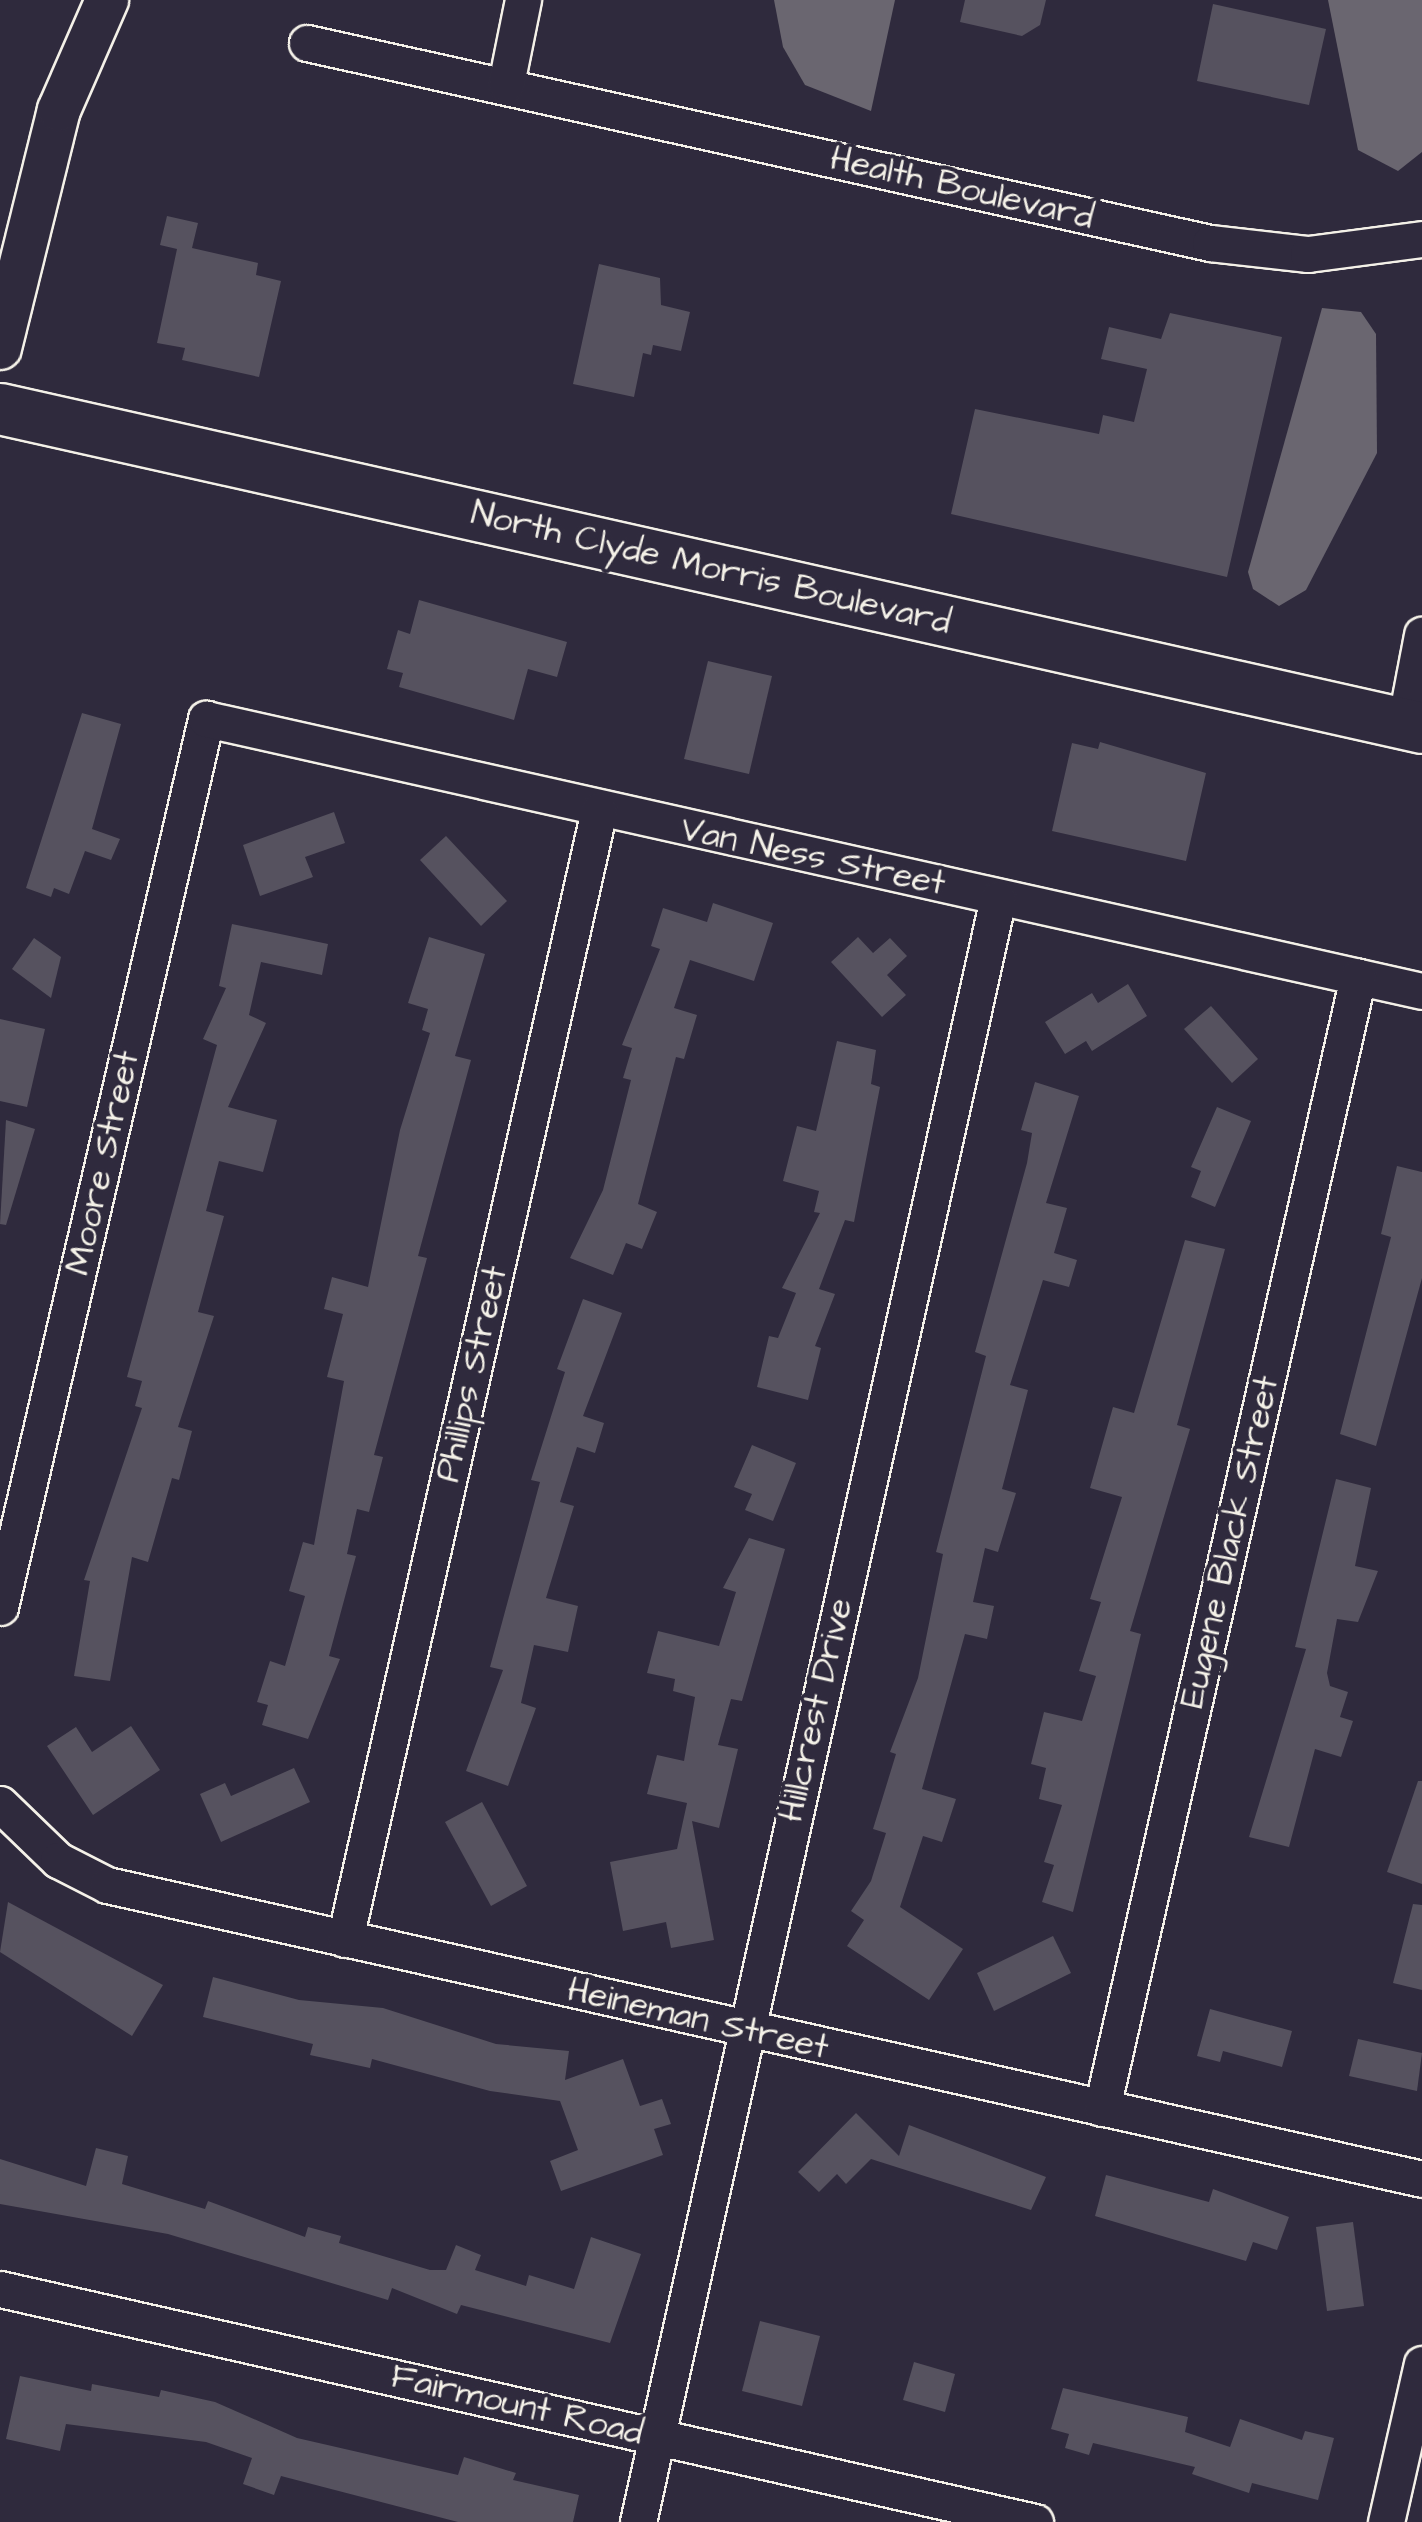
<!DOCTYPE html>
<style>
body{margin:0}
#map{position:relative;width:1422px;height:2522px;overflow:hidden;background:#2f2a3d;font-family:"Architects Daughter",sans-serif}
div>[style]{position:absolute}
.water>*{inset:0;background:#6a6670}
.building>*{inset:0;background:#56525f}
.roads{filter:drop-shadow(2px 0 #f4f1e8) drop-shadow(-2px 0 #f4f1e8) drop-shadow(0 2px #f4f1e8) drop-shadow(0 -2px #f4f1e8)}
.minor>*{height:35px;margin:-17.5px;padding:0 17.5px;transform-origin:17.5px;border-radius:17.5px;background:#2f2a3d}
.tertiary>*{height:42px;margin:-21px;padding:0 21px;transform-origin:21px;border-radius:21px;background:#2f2a3d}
.secondary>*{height:50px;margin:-25px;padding:0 25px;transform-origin:25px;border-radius:25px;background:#2f2a3d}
span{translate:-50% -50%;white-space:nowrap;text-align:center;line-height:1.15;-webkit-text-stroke:8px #2f2a3d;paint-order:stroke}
.street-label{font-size:35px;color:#f4f1e8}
</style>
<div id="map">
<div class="water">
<i style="clip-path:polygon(895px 0,871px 111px,805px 85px,783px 47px,774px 0)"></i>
<i style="clip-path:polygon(1328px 0,1422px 0,1422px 152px,1398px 171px,1358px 150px)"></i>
<i style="clip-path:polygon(1322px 308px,1361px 312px,1376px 334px,1377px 453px,1306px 590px,1279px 606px,1253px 589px,1248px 572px)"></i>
</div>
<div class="building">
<i style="clip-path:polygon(965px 0,1046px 0,1040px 25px,1022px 36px,960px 22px)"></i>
<i style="clip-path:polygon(1213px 4px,1326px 29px,1309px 105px,1197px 81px)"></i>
<i style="clip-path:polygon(167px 216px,198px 223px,192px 248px,258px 263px,256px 275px,281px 281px,259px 377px,182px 360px,185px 348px,157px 343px,177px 249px,160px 245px)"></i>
<i style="clip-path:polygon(599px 264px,660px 278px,661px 305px,690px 312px,681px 351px,653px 345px,651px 355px,643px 353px,634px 397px,573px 384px)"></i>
<i style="clip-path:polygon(1170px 313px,1282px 337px,1227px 577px,951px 514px,975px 409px,1099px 434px,1103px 415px,1134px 422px,1147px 369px,1101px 359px,1109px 327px,1161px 339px)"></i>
<i style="clip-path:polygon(419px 600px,567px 642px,557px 677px,528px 669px,514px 720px,399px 687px,403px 673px,387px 669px,398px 630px,410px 634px)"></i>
<i style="clip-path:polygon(708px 661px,772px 676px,749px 774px,684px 759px)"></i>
<i style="clip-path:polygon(82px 713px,121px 724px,92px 829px,120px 839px,111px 860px,85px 851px,69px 894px,54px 888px,51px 897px,26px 888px)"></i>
<i style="clip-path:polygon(1100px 742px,1206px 773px,1186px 861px,1052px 831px,1072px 743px,1098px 749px)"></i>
<i style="clip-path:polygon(334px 812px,345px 843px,305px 857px,313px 877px,260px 896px,243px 845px)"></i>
<i style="clip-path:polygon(446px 836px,507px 901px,481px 926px,420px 860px)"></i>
<i style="clip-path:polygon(713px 903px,773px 923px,754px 981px,690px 960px,674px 1008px,697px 1015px,684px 1059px,676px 1057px,638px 1204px,657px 1212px,642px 1249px,626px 1243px,613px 1275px,570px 1258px,603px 1190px,631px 1080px,623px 1078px,632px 1048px,622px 1045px,660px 949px,651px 946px,663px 908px,707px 922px)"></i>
<i style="clip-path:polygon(232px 924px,328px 944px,322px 975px,261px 962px,249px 1015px,266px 1023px,228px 1107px,277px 1120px,263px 1172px,219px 1161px,206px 1211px,224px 1216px,198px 1312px,214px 1316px,178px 1427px,192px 1431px,179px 1480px,172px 1478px,148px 1562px,132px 1557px,110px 1681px,74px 1676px,90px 1581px,84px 1580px,142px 1408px,135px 1406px,142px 1381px,127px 1377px,217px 1045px,203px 1039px,226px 988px,219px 986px)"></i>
<i style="clip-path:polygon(429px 937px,485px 954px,455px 1056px,471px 1060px,418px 1256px,427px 1258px,374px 1455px,383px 1457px,369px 1512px,357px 1509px,347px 1554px,356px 1556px,329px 1656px,340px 1659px,308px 1739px,262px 1725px,268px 1705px,257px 1702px,270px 1661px,285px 1666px,305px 1596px,289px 1591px,303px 1542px,314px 1545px,344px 1381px,327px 1377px,343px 1314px,324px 1309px,332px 1277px,368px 1287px,400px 1130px,430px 1033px,422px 1030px,428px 1009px,408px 1003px)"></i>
<i style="clip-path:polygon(858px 937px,873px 953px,890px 938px,907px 956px,887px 975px,906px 995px,882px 1017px,831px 962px)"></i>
<i style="clip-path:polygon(34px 938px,61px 957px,51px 998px,12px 969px)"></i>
<i style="clip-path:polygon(1128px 984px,1147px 1016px,1092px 1051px,1086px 1041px,1065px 1054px,1045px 1022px,1092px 993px,1098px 1003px)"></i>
<i style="clip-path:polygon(1211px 1006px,1258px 1059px,1232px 1083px,1184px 1029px)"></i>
<i style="clip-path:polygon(0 1019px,45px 1029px,27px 1107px,0 1101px)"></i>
<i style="clip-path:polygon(837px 1041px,876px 1050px,871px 1084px,880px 1087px,854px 1222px,845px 1220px,819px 1289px,835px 1294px,815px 1346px,821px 1348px,808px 1400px,757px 1387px,769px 1336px,778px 1338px,796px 1293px,782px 1288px,820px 1213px,814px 1212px,819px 1191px,783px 1181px,797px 1126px,816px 1131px)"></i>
<i style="clip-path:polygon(1035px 1082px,1079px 1096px,1046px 1203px,1067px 1208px,1054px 1253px,1077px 1260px,1069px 1287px,1043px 1280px,1010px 1385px,1028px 1390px,1002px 1489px,1016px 1493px,998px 1552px,985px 1548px,973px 1602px,994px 1606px,987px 1639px,965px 1634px,922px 1789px,956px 1799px,942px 1842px,923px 1836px,900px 1907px,963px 1949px,929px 2000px,847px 1946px,864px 1920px,851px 1911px,871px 1881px,886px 1833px,873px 1829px,896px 1754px,890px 1752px,918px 1678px,943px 1554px,936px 1552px,986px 1356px,975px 1352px,1027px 1163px,1032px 1133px,1021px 1130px)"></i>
<i style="clip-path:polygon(1217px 1107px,1251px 1121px,1215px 1207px,1191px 1197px,1201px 1171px,1191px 1167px)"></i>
<i style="clip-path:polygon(6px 1120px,35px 1129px,6px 1225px,0 1224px)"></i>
<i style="clip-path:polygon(1397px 1166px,1422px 1172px,1422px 1278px,1376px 1446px,1340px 1434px,1391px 1237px,1381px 1234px)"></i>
<i style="clip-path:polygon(1185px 1240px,1225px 1249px,1177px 1425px,1190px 1429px,1130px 1631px,1141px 1634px,1073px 1912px,1042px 1902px,1054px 1865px,1044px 1862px,1062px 1805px,1039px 1799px,1046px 1768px,1031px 1764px,1044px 1712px,1082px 1721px,1096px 1676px,1079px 1671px,1101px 1602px,1090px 1599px,1122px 1497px,1090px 1488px,1113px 1407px,1134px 1413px)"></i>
<i style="clip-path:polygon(583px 1299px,622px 1313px,583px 1416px,604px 1423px,595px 1453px,577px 1447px,560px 1502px,574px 1506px,546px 1598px,578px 1606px,568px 1652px,534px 1645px,521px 1703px,536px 1708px,508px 1786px,466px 1771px,503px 1670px,490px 1667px,540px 1482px,531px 1480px,565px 1372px,557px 1369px)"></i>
<i style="clip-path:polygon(752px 1445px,796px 1463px,773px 1521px,745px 1510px,752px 1494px,734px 1487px)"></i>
<i style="clip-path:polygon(1336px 1479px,1371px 1488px,1355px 1566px,1378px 1571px,1358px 1622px,1337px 1619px,1327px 1673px,1330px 1686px,1348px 1692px,1340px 1717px,1353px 1721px,1341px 1757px,1315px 1749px,1289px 1847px,1249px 1837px,1306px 1649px,1295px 1647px)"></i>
<i style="clip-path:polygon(749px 1538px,785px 1549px,742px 1701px,731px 1699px,718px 1745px,738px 1749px,719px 1828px,692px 1821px,714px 1940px,671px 1948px,666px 1922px,623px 1931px,610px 1862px,677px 1849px,687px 1803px,647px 1794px,657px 1755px,684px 1761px,695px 1697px,673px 1691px,675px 1679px,647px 1673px,658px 1631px,719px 1646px,736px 1592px,723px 1588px)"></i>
<i style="clip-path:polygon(131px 1726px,160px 1770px,93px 1815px,47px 1746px,76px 1727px,92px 1752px)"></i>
<i style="clip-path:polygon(294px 1768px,310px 1802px,221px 1842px,200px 1794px,225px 1783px,231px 1796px)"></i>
<i style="clip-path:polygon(1418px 1781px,1422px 1781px,1422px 1884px,1387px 1872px)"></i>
<i style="clip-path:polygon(482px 1802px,527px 1886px,491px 1906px,445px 1822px)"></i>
<i style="clip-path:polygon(8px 1902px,163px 1985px,132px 2036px,0 1952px)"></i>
<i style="clip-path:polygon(1413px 1904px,1422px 1905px,1422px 1990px,1393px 1983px)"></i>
<i style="clip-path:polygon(1053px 1936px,1071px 1973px,994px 2011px,977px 1973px)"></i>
<i style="clip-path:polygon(213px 1977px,299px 2000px,383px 2008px,496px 2044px,569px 2051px,565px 2080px,623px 2059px,640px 2106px,662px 2099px,671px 2124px,654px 2129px,663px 2155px,561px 2191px,550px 2161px,578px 2150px,560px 2101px,490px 2091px,372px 2059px,370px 2068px,310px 2055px,313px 2044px,203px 2017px)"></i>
<i style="clip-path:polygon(1210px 2009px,1292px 2031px,1282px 2067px,1223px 2051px,1220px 2062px,1197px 2056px)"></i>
<i style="clip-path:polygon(1358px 2039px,1422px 2053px,1417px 2091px,1349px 2076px)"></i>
<i style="clip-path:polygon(856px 2113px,899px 2156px,909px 2125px,1046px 2177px,1031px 2210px,871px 2159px,846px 2184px,837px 2174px,819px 2192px,798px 2172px)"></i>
<i style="clip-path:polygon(96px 2148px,128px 2156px,122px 2184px,205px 2209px,208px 2201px,305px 2237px,308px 2227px,341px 2236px,339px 2243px,430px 2270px,446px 2270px,456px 2245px,481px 2255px,475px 2270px,526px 2286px,529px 2275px,574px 2289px,591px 2237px,641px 2254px,610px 2343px,461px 2305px,457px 2314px,392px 2288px,388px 2300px,168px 2234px,0 2204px,0 2159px,86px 2186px)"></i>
<i style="clip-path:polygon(1106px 2175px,1209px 2202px,1213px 2189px,1289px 2217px,1277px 2250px,1253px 2242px,1246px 2261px,1095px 2216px)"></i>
<i style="clip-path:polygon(1353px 2222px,1364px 2306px,1327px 2311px,1316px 2227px)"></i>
<i style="clip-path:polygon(760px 2321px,820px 2336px,802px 2406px,742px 2391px)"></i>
<i style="clip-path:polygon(914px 2362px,955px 2374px,945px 2412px,903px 2400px)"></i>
<i style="clip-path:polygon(20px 2376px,91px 2391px,92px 2384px,159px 2397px,161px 2390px,215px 2402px,297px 2438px,458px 2475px,464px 2457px,516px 2473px,513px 2480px,579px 2495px,573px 2522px,458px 2522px,281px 2476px,274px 2495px,243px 2484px,252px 2458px,206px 2442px,66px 2424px,60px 2451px,6px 2439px)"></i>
<i style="clip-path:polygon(1063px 2388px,1188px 2417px,1185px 2432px,1230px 2447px,1240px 2419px,1302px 2440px,1305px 2431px,1334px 2438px,1318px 2500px,1252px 2483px,1249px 2493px,1192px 2474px,1195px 2467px,1093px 2443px,1089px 2455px,1065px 2448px,1069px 2434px,1051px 2429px)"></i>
</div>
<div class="roads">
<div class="minor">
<i style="left:307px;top:43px;width:925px;rotate:12.49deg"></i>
<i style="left:1210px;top:243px;width:99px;rotate:6.4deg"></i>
<i style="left:1308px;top:254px;width:115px;rotate:-7.5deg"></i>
<i style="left:506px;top:84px;width:86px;rotate:-78.6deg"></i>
<i style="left:1405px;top:724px;width:91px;rotate:-79.2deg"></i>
<i style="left:0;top:1607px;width:912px;rotate:-76.94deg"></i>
<i style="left:206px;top:719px;width:1246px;rotate:12.61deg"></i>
<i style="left:0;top:1804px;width:81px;rotate:44deg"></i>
<i style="left:58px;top:1860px;width:55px;rotate:27deg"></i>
<i style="left:107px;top:1885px;width:1347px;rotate:12.6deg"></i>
<i style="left:345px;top:1939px;width:1157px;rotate:-77.32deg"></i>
<i style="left:1102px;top:2108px;width:1160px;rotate:-77.25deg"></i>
<i style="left:0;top:2289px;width:1061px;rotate:12.69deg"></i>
<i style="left:638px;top:2522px;width:1663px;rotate:-77.5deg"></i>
<i style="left:1386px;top:2522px;width:162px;rotate:-77.2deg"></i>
</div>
<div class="tertiary">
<i style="left:0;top:348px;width:245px;rotate:-76.1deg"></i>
<i style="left:59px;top:110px;width:120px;rotate:-66.4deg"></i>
</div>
<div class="secondary">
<i style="left:0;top:409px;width:1457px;rotate:12.64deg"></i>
</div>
</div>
<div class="street-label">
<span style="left:962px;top:188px;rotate:13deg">Health Boulevard</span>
<span style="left:711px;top:568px;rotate:13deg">North Clyde Morris Boulevard</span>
<span style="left:813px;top:857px;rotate:12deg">Van Ness Street</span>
<span style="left:103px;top:1163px;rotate:-77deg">Moore Street</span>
<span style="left:472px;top:1374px;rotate:-77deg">Phillips Street</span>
<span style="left:1230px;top:1542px;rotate:-77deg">Eugene Black Street</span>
<span style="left:816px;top:1710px;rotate:-77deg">Hillcrest Drive</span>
<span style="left:698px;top:2019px;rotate:13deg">Heineman Street</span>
<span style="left:517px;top:2405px;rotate:13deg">Fairmount Road</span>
</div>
</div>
